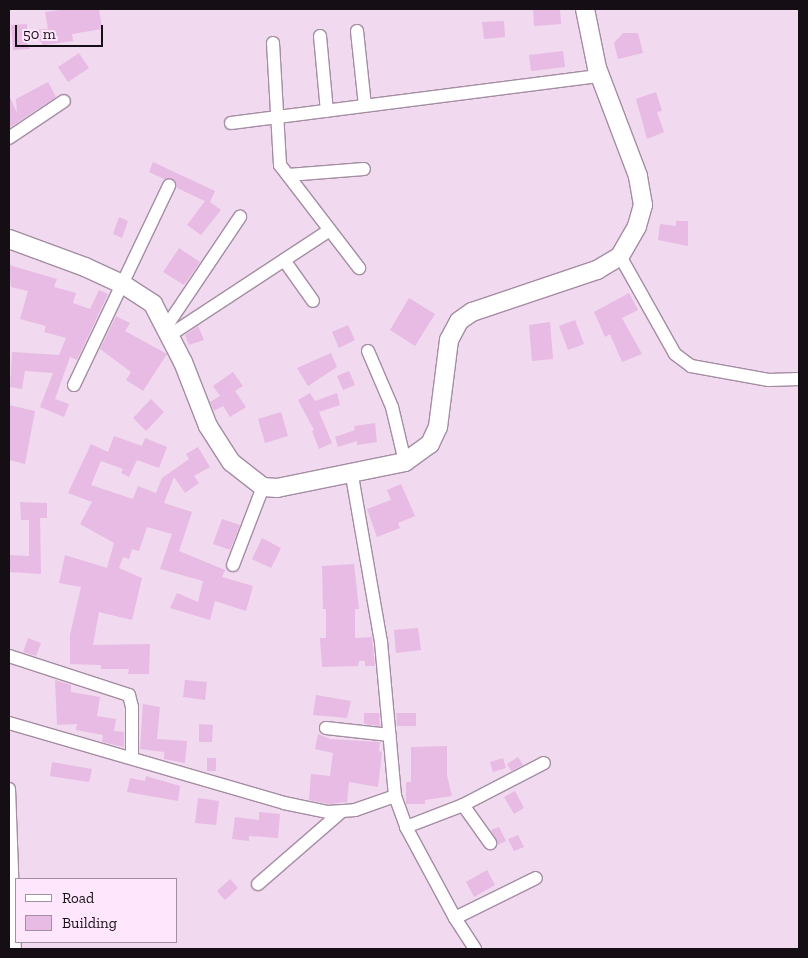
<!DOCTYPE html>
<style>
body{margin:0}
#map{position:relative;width:808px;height:958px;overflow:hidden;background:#f1d9ef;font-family:"Zilla Slab",serif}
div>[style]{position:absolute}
.building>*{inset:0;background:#e7bbe4}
.roads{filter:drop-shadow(1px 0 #a48da2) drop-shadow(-1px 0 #a48da2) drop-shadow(0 1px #a48da2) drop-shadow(0 -1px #a48da2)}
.street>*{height:12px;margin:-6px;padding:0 6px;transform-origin:6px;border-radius:6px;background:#fff}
.secondary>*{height:18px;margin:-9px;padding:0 9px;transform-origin:9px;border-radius:9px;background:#fff}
span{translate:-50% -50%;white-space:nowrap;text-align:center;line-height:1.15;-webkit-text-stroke:4px #fee6fc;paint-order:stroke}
.frame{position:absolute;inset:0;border:10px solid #160e15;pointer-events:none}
.legend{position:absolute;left:15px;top:878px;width:162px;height:65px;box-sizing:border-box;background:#fee6fc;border:1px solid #a190a0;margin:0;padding:6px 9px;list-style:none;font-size:15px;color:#160e15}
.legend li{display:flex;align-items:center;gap:10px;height:25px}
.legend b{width:25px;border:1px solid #a190a0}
.scale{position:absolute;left:15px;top:25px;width:88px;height:22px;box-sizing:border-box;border:2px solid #160e15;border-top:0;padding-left:6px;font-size:15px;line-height:18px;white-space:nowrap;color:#160e15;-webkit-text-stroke:4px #fee6fc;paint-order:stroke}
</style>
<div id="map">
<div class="building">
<i style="clip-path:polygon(68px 9px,99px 9px,102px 29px,72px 34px,73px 41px,43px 45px,33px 30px,48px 29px,45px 12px)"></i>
<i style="clip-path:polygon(533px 9px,560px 9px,561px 24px,534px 26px)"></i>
<i style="clip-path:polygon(504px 21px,505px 37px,484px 39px,482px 22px)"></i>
<i style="clip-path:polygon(27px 24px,27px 33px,23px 36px,30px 49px,13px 50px,11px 25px)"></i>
<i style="clip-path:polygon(623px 33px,638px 33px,643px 53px,618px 59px,614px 43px)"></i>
<i style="clip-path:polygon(563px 51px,565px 67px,531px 71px,529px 55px)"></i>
<i style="clip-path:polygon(79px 53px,89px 68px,68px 82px,58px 67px)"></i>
<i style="clip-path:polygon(48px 82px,56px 97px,9px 128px,9px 95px,17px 113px,16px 99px)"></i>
<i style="clip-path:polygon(656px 92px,662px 111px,657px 112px,664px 132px,647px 139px,636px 99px)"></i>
<i style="clip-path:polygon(153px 162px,215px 191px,210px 202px,221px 210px,201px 235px,187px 225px,205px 201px,177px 188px,173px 179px,164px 179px,149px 172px)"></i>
<i style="clip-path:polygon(119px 217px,128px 221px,122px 238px,113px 234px)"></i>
<i style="clip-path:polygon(676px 221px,688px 221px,688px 246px,658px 240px,660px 224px,676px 226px)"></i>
<i style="clip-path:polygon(179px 248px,200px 262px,184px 285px,163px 272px)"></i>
<i style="clip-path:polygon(9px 265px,57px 279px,54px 287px,76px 293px,73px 303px,90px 309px,99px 290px,108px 294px,77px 360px,70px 357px,55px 399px,69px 404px,64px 417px,40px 407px,53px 373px,25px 371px,22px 389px,10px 387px,12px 352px,59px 355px,66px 338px,44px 332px,46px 326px,20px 319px,28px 291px,11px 287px)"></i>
<i style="clip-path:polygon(629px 293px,638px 310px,622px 318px,642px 354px,622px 362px,610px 334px,605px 337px,594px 312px)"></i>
<i style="clip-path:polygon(409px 298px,435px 314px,415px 346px,390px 330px)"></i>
<i style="clip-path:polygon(116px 316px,130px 323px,125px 331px,167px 354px,143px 391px,126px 380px,131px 372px,100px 349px)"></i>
<i style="clip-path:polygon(575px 320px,584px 344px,568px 350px,559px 326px)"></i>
<i style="clip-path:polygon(550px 322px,553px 359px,532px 361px,529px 325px)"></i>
<i style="clip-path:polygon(348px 325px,355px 340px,339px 348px,332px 332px)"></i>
<i style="clip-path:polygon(198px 326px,204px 340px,189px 345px,185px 335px)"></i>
<i style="clip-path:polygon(331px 353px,337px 367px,308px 386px,297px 368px)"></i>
<i style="clip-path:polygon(349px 371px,355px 385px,343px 390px,337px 376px)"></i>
<i style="clip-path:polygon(233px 372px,243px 386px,235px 391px,246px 407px,230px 417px,223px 406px,214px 411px,210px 402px,220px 396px,213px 386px)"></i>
<i style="clip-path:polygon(310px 393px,315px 401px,337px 393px,340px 405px,319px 412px,332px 443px,319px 449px,312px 431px,314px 430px,298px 400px)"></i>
<i style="clip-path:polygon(151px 399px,164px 412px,146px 431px,133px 418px)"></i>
<i style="clip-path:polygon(9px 405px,35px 411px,25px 464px,9px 460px)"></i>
<i style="clip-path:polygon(281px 412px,288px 436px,265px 443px,258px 419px)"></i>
<i style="clip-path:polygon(375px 423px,377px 442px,357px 445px,357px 441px,338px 447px,335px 437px,355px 430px,354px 426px)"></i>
<i style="clip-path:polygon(114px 436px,142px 446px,145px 438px,167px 447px,159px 468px,137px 460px,129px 477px,121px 473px,123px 469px,101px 461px,91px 485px,133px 499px,138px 486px,156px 493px,162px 478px,189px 459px,186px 454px,198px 447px,210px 467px,194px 476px,199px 483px,185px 493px,174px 477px,164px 503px,192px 512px,179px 551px,225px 570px,222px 577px,253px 586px,246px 611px,215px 601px,210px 620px,170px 608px,177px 593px,198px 602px,203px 581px,160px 569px,172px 534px,147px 527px,139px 551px,132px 549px,129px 559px,123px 557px,119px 568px,142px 578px,132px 620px,99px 612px,93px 645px,150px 644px,149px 674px,128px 674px,129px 669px,101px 669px,101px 665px,70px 664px,70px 635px,81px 587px,59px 583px,65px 555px,107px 568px,114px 543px,80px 524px,92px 502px,68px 493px,91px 444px,108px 452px)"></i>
<i style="clip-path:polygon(401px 484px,415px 516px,398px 523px,400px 528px,377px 537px,367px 509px,391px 500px,387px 490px)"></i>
<i style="clip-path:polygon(20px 502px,47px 503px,47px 518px,40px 518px,41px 574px,9px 572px,10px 555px,29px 556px,29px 520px,21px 520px)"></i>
<i style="clip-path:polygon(222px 519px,240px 525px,230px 550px,213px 544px)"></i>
<i style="clip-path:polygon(262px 538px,281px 548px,271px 568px,252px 559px)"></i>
<i style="clip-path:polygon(354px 564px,359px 609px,355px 609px,355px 638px,372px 637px,375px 666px,365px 666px,365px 661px,359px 661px,358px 666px,322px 667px,320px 638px,326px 638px,326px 609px,323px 609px,322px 566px)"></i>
<i style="clip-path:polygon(418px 628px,421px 650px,396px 653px,394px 630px)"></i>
<i style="clip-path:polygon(28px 638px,41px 643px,36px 656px,23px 652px)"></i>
<i style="clip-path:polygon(55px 680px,71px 685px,71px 692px,100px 697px,97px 716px,116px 719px,114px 731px,124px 732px,124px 747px,102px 742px,103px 735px,76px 730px,77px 724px,57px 725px)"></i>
<i style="clip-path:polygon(185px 680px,207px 682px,205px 700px,183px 697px)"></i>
<i style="clip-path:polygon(316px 695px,351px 701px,347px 718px,313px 715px)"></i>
<i style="clip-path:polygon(143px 704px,160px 707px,157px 739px,187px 741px,185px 763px,164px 759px,164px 752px,140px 749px)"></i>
<i style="clip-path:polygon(364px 713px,379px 713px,380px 726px,364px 724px)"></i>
<i style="clip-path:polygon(396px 713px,416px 713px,416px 726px,397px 726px)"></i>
<i style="clip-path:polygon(199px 724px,213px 725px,212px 742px,199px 742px)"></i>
<i style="clip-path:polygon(318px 734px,330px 739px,380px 742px,379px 751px,382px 752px,378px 787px,349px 782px,347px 802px,329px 804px,309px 800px,311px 774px,330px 776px,333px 753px,315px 749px)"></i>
<i style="clip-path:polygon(447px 746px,447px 775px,452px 796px,425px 800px,425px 804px,406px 804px,406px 782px,411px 782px,411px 747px)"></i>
<i style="clip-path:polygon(518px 757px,523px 765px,511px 771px,507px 764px)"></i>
<i style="clip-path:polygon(207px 758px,216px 758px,216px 771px,207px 771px)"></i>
<i style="clip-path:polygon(503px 758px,506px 768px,493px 772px,490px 762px)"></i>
<i style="clip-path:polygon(52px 762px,92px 769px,89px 782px,50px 776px)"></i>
<i style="clip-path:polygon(146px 776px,180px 786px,178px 801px,127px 792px,130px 778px,145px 781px)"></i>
<i style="clip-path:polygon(515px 791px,524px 808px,514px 814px,504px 797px)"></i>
<i style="clip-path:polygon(198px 798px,219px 801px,216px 825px,195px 823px)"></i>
<i style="clip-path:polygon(259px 812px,280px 814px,278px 838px,249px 836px,249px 841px,232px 839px,235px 817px,259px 820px)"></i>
<i style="clip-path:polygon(499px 827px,506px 841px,498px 845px,491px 830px)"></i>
<i style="clip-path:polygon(518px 835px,524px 847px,514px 851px,508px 839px)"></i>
<i style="clip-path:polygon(487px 870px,495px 885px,474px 897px,466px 882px)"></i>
<i style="clip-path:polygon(230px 879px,238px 888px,225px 900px,217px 891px)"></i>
</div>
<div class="roads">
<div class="street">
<i style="left:357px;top:31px;width:75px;rotate:83.9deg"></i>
<i style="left:320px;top:36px;width:75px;rotate:84.7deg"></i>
<i style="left:273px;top:43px;width:122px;rotate:86.7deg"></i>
<i style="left:280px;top:165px;width:130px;rotate:52.5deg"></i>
<i style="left:231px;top:123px;width:372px;rotate:-7.3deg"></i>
<i style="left:9px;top:138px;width:66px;rotate:-33.9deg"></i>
<i style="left:288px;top:175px;width:76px;rotate:-4.5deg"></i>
<i style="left:620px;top:256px;width:112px;rotate:60.7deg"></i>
<i style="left:675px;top:354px;width:20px;rotate:37deg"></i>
<i style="left:691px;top:366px;width:79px;rotate:10.2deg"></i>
<i style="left:769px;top:380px;width:30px;rotate:-2deg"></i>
<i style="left:284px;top:260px;width:50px;rotate:54.7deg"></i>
<i style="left:166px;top:327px;width:133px;rotate:-56.1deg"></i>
<i style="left:170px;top:335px;width:191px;rotate:-33.3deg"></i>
<i style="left:368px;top:351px;width:61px;rotate:66.8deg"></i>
<i style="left:392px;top:407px;width:57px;rotate:76.7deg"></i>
<i style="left:74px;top:385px;width:221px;rotate:-64.5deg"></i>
<i style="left:233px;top:565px;width:84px;rotate:-69deg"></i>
<i style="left:9px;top:656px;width:126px;rotate:18deg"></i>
<i style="left:129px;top:695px;width:12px;rotate:76deg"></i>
<i style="left:132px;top:707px;width:50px;rotate:90deg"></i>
<i style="left:9px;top:723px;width:286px;rotate:16.2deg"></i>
<i style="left:284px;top:803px;width:45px;rotate:11.6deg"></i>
<i style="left:328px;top:812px;width:27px;rotate:-4deg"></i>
<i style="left:355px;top:810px;width:42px;rotate:-19.3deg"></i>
<i style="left:395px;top:796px;width:155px;rotate:-95.2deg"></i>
<i style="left:381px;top:642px;width:169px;rotate:-99.9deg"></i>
<i style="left:326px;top:728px;width:64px;rotate:6.2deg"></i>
<i style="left:9px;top:789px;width:160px;rotate:87.9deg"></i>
<i style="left:395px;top:796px;width:33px;rotate:70deg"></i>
<i style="left:406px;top:827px;width:103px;rotate:61.7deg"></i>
<i style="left:455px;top:918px;width:90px;rotate:-26.3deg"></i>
<i style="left:463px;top:805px;width:47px;rotate:54.6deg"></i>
<i style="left:406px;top:827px;width:61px;rotate:-21.1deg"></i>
<i style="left:463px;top:805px;width:91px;rotate:-27.4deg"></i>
<i style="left:258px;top:884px;width:110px;rotate:-40.9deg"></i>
<i style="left:455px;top:918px;width:37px;rotate:57deg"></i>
</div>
<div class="secondary">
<i style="left:9px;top:239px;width:81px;rotate:20.2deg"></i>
<i style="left:85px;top:267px;width:43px;rotate:24.8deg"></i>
<i style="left:124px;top:285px;width:35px;rotate:33deg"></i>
<i style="left:153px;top:304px;width:65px;rotate:62.7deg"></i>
<i style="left:183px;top:362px;width:69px;rotate:68.7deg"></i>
<i style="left:208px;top:426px;width:43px;rotate:57.4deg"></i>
<i style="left:231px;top:462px;width:41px;rotate:38deg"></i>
<i style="left:263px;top:487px;width:14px;rotate:4deg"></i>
<i style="left:277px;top:488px;width:131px;rotate:-11.5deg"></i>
<i style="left:405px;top:462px;width:31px;rotate:-36deg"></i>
<i style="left:430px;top:444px;width:19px;rotate:-65deg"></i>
<i style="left:438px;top:427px;width:88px;rotate:-82.8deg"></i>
<i style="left:449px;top:340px;width:21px;rotate:-62deg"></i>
<i style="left:459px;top:321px;width:16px;rotate:-35deg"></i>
<i style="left:472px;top:312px;width:132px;rotate:-18.6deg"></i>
<i style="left:597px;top:270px;width:27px;rotate:-31deg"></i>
<i style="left:620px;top:256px;width:34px;rotate:-60deg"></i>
<i style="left:637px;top:226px;width:22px;rotate:-74deg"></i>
<i style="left:643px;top:205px;width:29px;rotate:-100deg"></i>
<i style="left:638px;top:176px;width:116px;rotate:-110.8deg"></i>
<i style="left:597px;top:68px;width:60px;rotate:-101.5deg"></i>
</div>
</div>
<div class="frame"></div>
<ul class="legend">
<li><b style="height:6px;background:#fff"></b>Road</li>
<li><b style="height:14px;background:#e7bbe4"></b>Building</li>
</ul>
<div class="scale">50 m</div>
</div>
